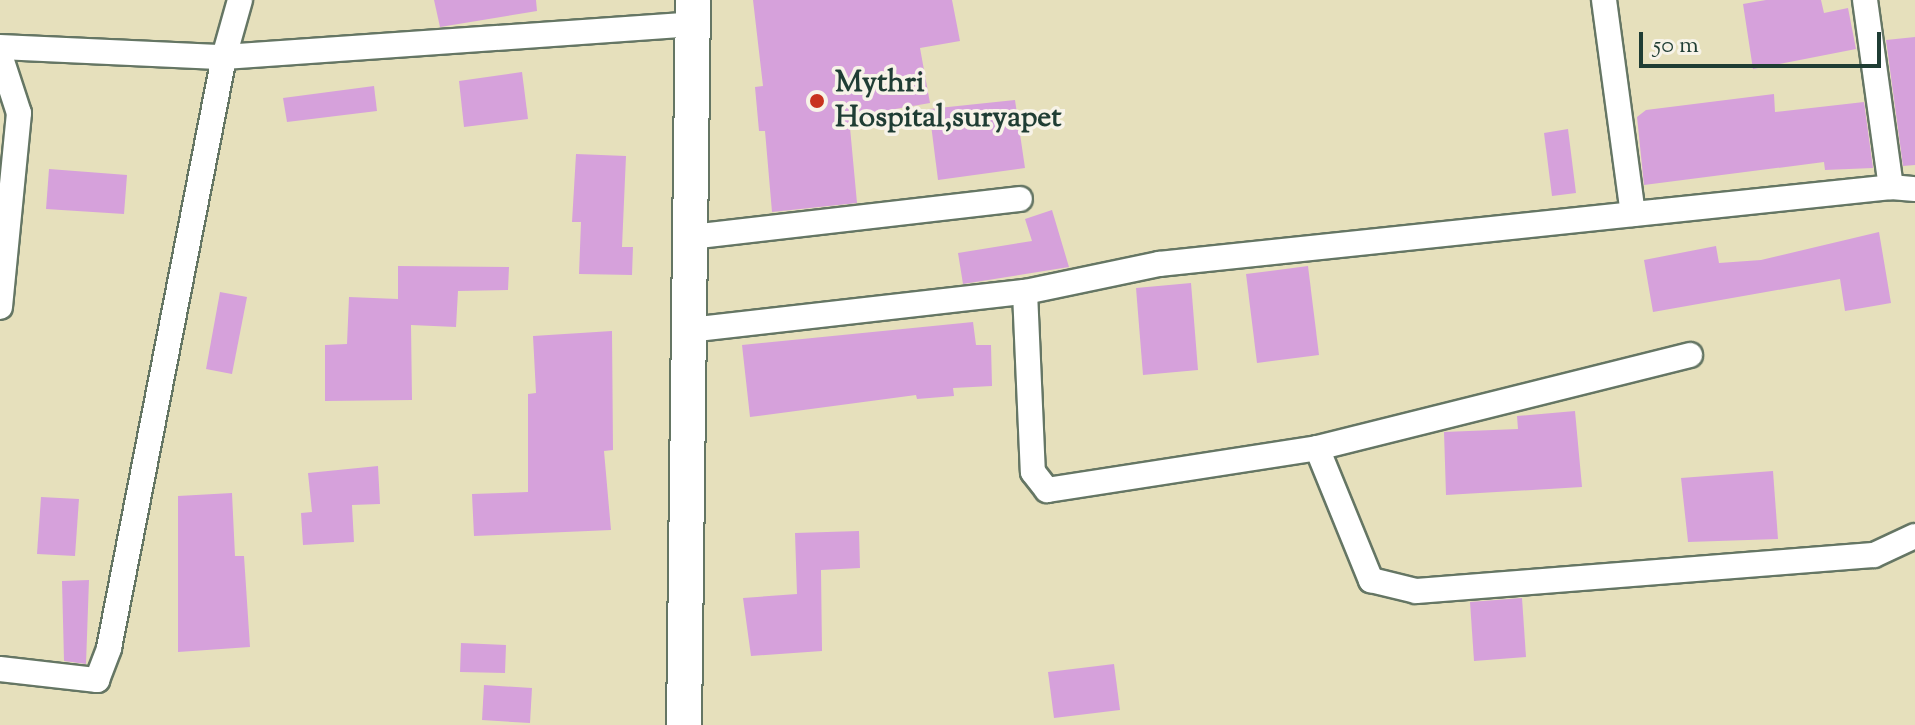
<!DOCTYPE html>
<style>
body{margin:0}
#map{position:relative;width:1915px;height:725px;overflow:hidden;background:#e6e0bc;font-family:"Sorts Mill Goudy",serif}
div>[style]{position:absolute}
.building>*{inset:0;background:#d6a1db}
.roads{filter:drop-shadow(2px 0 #657664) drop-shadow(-2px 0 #657664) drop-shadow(0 2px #657664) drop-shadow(0 -2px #657664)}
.minor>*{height:24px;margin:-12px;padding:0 12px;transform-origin:12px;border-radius:12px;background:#fff}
.secondary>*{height:34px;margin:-17px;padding:0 17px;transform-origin:17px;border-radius:17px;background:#fff}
.dots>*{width:22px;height:22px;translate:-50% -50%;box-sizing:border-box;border:4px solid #f7f3e8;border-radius:50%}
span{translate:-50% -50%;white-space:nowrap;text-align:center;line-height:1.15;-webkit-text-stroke:7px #f7f3e8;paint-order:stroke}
.poi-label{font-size:30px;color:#1f3d34;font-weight:700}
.left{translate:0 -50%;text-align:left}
.scale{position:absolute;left:1639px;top:32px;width:242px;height:36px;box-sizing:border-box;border:4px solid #1f3d34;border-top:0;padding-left:10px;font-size:24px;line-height:28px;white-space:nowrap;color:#1f3d34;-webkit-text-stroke:6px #f7f3e8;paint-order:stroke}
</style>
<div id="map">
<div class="building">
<i style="clip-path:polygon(434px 0,536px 0,537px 11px,440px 27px)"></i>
<i style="clip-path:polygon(753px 0,952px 0,960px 41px,920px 48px,930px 103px,849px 117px,857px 203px,772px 212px,765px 131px,759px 131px,755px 87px,763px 86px)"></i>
<i style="clip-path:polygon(1766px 0,1821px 0,1824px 13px,1848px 8px,1856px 49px,1753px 69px,1743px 4px)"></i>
<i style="clip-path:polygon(1915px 37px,1915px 165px,1903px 166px,1886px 40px)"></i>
<i style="clip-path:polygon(522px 72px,528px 119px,464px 127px,459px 81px)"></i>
<i style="clip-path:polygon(374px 86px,377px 111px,287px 122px,283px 98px)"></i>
<i style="clip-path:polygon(1774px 94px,1775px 112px,1864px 102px,1873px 168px,1825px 170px,1824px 162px,1644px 185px,1637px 117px,1646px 110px)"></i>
<i style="clip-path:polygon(1015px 100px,1025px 168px,938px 180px,929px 109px)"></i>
<i style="clip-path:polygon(1568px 129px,1576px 193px,1552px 196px,1544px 133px)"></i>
<i style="clip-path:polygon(576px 154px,626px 156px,622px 247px,633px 247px,632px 275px,579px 274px,581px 222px,572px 222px)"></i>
<i style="clip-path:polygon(49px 169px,127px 175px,124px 214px,46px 209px)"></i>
<i style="clip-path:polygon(1052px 210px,1069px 267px,963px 284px,958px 253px,1032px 241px,1025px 219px)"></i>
<i style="clip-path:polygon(1879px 232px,1891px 303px,1845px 311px,1840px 279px,1653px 312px,1644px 260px,1716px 246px,1719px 263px,1761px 260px)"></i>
<i style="clip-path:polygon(398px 266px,509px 267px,508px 290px,458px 291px,456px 327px,411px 325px,412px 400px,325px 401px,325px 345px,347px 344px,349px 297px,398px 299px)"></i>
<i style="clip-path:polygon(1308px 266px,1319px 355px,1257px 363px,1246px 274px)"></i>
<i style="clip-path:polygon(1191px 283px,1198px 370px,1143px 375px,1136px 288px)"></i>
<i style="clip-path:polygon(220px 292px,247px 297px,232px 374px,206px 369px)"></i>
<i style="clip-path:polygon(973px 322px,976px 345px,991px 345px,992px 386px,953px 388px,954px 396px,917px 399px,916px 395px,750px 417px,742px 345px)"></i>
<i style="clip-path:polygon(612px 331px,613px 450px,604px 451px,611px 530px,474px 536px,472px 494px,528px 492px,528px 394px,536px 393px,533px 336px)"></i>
<i style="clip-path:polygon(1575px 411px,1582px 487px,1446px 495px,1444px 432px,1518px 429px,1517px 416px)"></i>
<i style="clip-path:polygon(378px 466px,380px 504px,352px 505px,354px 542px,303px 545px,301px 513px,312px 512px,308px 473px)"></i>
<i style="clip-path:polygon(1773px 471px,1778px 539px,1688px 542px,1681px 478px)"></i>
<i style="clip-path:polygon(232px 493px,235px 556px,244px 556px,250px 647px,178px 652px,178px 496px)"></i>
<i style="clip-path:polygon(41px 497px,79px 499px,75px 556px,37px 554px)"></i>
<i style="clip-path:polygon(859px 531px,860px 568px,821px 570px,822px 651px,751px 656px,743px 598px,797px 594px,795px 533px)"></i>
<i style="clip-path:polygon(89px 580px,86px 664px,64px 661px,62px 581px)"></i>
<i style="clip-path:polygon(1522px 598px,1526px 657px,1474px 661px,1470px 602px)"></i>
<i style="clip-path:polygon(461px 643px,506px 645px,505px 673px,460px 672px)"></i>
<i style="clip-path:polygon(1114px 664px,1120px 710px,1054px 718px,1048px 672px)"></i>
<i style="clip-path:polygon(484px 685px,532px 688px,530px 723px,482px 720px)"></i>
</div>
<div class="roads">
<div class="minor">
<i style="left:1604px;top:0;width:216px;rotate:82.3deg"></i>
<i style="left:1865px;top:0;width:189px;rotate:82.1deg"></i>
<i style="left:0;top:47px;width:224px;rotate:2.6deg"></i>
<i style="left:224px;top:57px;width:471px;rotate:-4deg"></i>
<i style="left:0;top:55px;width:61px;rotate:71.9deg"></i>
<i style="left:19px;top:113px;width:195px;rotate:95.6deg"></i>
<i style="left:691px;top:237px;width:331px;rotate:-6.6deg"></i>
<i style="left:1025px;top:292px;width:180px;rotate:87.5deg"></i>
<i style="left:1033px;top:472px;width:23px;rotate:52deg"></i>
<i style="left:1047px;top:490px;width:273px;rotate:-8.8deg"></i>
<i style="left:689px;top:330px;width:338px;rotate:-6.5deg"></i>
<i style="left:1025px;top:292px;width:137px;rotate:-11.8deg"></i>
<i style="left:1159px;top:264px;width:736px;rotate:-6deg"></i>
<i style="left:1891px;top:187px;width:24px;rotate:5deg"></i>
<i style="left:1690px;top:355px;width:384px;rotate:166deg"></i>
<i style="left:1317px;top:448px;width:143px;rotate:67.8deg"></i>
<i style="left:1371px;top:580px;width:46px;rotate:13.7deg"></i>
<i style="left:1416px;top:591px;width:459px;rotate:-4.5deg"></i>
<i style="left:1874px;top:555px;width:45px;rotate:-24.9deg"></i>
<i style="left:0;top:669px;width:98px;rotate:6.5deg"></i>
<i style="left:97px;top:680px;width:34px;rotate:-69deg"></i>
<i style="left:109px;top:648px;width:602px;rotate:-78.99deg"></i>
<i style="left:224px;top:57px;width:59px;rotate:-74.3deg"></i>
</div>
<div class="secondary">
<i style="left:684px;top:725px;width:725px;rotate:-89.29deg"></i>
</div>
</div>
<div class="dots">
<i style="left:817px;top:101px;background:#c8321e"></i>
</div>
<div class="poi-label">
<span class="left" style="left:835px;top:101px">Mythri<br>Hospital,suryapet</span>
</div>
<div class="scale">50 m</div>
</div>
